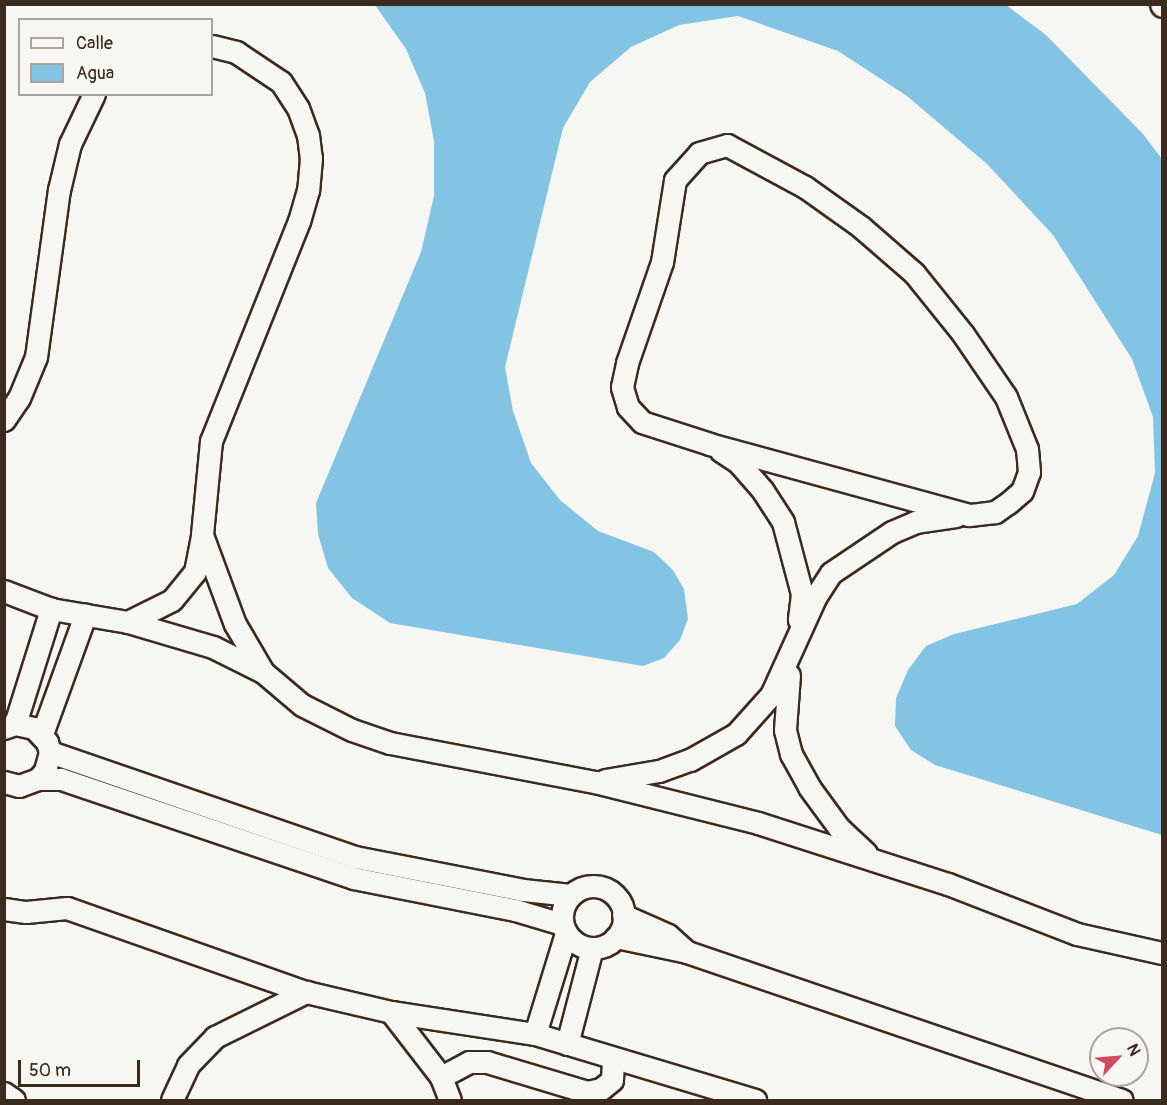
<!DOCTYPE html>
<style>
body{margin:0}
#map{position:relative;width:1167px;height:1105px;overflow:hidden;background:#f6f6f2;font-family:Pangolin,sans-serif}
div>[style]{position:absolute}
.water>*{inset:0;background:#83c3e3}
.roads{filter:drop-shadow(2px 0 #3b2a1e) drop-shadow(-2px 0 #3b2a1e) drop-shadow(0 2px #3b2a1e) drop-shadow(0 -2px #3b2a1e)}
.minor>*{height:21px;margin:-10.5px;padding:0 10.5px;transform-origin:10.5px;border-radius:10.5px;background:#f6f6f2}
.minor>.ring{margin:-10.5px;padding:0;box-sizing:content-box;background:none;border:21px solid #f6f6f2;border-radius:50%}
span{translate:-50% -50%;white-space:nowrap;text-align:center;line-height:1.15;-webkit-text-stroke:4.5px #f6f6f2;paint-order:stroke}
.frame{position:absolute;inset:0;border:6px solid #3b2a1e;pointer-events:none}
.legend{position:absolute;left:18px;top:18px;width:195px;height:78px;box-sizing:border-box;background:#f6f6f2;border:2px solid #aba49d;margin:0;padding:8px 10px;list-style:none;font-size:18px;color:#3b2a1e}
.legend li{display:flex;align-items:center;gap:12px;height:30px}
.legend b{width:30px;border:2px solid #aba49d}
.north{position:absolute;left:1089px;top:1027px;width:60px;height:60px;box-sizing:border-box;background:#f6f6f2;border:2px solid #aba49d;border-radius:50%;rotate:64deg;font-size:16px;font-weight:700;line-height:24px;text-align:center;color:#3b2a1e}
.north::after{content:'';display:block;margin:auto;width:21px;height:27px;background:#d1495b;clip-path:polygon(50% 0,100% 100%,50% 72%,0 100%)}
.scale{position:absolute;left:18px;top:1060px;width:122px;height:27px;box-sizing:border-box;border:3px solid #3b2a1e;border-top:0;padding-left:8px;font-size:18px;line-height:21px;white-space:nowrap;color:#3b2a1e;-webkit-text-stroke:4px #f6f6f2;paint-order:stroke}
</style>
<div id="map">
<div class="water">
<i style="clip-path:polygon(375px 5px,1006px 5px,1046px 35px,1143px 134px,1162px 159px,1162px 835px,935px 765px,911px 750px,895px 726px,896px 698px,908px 670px,926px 646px,954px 634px,1077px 604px,1114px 575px,1138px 536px,1155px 473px,1153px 417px,1132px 359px,1053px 235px,987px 164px,907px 96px,838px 51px,738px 16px,679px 25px,631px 47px,590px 82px,563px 128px,505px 367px,513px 411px,531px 463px,560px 500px,598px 531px,654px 552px,673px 570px,684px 589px,688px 619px,680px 640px,664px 658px,643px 666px,390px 623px,352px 598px,328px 568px,318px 534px,316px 503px,421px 252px,434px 196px,434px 141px,425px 93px,406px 49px)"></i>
</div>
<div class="roads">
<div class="minor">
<i style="left:1161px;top:4px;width:2px;rotate:63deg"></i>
<i style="left:212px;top:46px;width:25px;rotate:14deg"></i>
<i style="left:236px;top:52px;width:54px;rotate:33.7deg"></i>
<i style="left:281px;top:82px;width:31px;rotate:57deg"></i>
<i style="left:298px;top:108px;width:29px;rotate:70deg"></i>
<i style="left:308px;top:135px;width:23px;rotate:83deg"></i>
<i style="left:311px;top:158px;width:32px;rotate:95deg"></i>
<i style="left:308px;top:190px;width:32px;rotate:106deg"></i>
<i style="left:299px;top:221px;width:237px;rotate:111.8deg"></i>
<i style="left:211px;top:441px;width:94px;rotate:95.5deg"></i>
<i style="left:202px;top:535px;width:95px;rotate:69.7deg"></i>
<i style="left:235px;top:624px;width:53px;rotate:59.6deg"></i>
<i style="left:727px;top:145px;width:89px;rotate:28.3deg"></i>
<i style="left:805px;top:187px;width:69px;rotate:35.5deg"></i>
<i style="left:861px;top:227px;width:70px;rotate:41deg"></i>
<i style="left:914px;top:273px;width:78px;rotate:51.2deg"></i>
<i style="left:963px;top:334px;width:76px;rotate:55.7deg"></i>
<i style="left:1006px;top:397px;width:56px;rotate:68deg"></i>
<i style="left:1027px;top:449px;width:23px;rotate:85deg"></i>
<i style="left:1029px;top:472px;width:20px;rotate:110deg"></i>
<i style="left:1022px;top:491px;width:18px;rotate:139deg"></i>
<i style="left:1008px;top:503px;width:16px;rotate:145deg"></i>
<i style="left:995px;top:512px;width:26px;rotate:173deg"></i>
<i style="left:969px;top:515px;width:269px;rotate:-164.7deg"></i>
<i style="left:710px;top:444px;width:71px;rotate:-162.1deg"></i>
<i style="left:642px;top:422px;width:21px;rotate:-133deg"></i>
<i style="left:628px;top:407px;width:21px;rotate:-107deg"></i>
<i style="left:622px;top:387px;width:25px;rotate:-78deg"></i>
<i style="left:627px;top:363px;width:107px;rotate:-70.9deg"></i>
<i style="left:662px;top:262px;width:83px;rotate:-81deg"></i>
<i style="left:675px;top:180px;width:36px;rotate:-48deg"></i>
<i style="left:699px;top:153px;width:29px;rotate:-16deg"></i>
<i style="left:4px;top:420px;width:27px;rotate:-56deg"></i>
<i style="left:19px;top:398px;width:44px;rotate:-67.5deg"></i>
<i style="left:36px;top:357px;width:169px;rotate:-82.2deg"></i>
<i style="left:59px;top:190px;width:47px;rotate:-76.6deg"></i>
<i style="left:70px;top:144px;width:55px;rotate:-64.4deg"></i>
<i style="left:721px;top:451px;width:20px;rotate:33deg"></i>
<i style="left:738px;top:462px;width:38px;rotate:49deg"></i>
<i style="left:763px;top:491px;width:37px;rotate:57deg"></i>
<i style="left:783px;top:522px;width:74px;rotate:75.2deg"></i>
<i style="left:802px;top:594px;width:26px;rotate:97deg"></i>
<i style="left:4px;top:591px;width:50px;rotate:21deg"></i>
<i style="left:51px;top:609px;width:78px;rotate:9.6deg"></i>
<i style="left:128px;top:622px;width:89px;rotate:16.4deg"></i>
<i style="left:213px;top:647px;width:56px;rotate:26.6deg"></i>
<i style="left:263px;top:672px;width:51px;rotate:40.2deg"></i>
<i style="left:302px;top:705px;width:56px;rotate:26.6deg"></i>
<i style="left:352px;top:730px;width:40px;rotate:18.9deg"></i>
<i style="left:390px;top:743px;width:209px;rotate:10.8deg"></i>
<i style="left:595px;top:782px;width:168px;rotate:14.1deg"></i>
<i style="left:758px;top:823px;width:200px;rotate:17.8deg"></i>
<i style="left:948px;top:884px;width:138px;rotate:21.2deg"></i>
<i style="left:1077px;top:934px;width:87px;rotate:12.6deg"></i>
<i style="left:128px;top:622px;width:49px;rotate:-26.6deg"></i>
<i style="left:172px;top:600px;width:36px;rotate:-51deg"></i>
<i style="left:195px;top:572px;width:38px;rotate:-79deg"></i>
<i style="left:789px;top:675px;width:55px;rotate:94.2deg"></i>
<i style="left:785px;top:730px;width:25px;rotate:76deg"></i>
<i style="left:791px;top:754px;width:38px;rotate:61deg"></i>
<i style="left:809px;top:787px;width:51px;rotate:53.8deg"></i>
<i style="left:839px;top:828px;width:37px;rotate:43deg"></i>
<i style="left:15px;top:724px;width:121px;rotate:-72.6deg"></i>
<i style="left:4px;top:728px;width:12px;rotate:-20deg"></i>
<i style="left:15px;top:724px;width:19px;rotate:12deg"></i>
<i style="left:34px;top:728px;width:19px;rotate:47deg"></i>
<i style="left:47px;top:742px;width:10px;rotate:73deg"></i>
<i style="left:50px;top:752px;width:20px;rotate:105deg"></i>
<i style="left:45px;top:771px;width:11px;rotate:131deg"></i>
<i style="left:38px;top:779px;width:20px;rotate:160deg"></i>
<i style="left:19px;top:786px;width:16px;rotate:-165deg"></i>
<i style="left:42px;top:734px;width:127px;rotate:-70.1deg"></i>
<i style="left:50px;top:752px;width:323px;rotate:19deg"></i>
<i style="left:355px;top:857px;width:171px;rotate:11.1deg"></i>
<i style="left:523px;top:890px;width:48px;rotate:5.9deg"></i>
<i style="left:38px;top:779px;width:23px"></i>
<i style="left:61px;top:779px;width:308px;rotate:18.7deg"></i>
<i style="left:353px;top:878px;width:165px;rotate:11.2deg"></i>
<i style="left:515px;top:910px;width:49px;rotate:16.6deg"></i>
<i style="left:605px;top:780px;width:55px;rotate:-9.5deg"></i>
<i style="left:659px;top:771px;width:33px;rotate:-20deg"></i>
<i style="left:690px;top:760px;width:53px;rotate:-29.5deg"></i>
<i style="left:736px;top:734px;width:52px;rotate:-48.1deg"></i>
<i style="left:771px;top:695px;width:109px;rotate:-65.6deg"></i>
<i style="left:816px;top:596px;width:27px;rotate:-57deg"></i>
<i style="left:831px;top:573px;width:73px;rotate:-33.9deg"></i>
<i style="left:892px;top:532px;width:25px;rotate:-23deg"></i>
<i style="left:915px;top:522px;width:41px;rotate:-8.3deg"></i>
<i class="ring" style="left:562px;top:886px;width:41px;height:41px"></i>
<i style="left:4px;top:909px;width:22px;rotate:8deg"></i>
<i style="left:26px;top:912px;width:41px;rotate:-5.6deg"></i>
<i style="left:67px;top:908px;width:253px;rotate:19.4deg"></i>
<i style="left:306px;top:992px;width:87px;rotate:13.2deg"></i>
<i style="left:391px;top:1012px;width:146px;rotate:8.7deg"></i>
<i style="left:535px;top:1034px;width:230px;rotate:16.7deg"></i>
<i style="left:623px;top:915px;width:49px;rotate:24deg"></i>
<i style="left:668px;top:935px;width:25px;rotate:42deg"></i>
<i style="left:616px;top:937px;width:73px;rotate:11.9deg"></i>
<i style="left:687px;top:952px;width:459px;rotate:18.8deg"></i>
<i style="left:391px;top:1012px;width:82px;rotate:52.4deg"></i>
<i style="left:441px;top:1077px;width:25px;rotate:69deg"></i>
<i style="left:535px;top:1034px;width:106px;rotate:-72.9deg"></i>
<i style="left:567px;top:1044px;width:99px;rotate:-75.4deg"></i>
<i style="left:441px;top:1077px;width:32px;rotate:-28deg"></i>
<i style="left:469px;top:1062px;width:18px"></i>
<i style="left:487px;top:1062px;width:104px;rotate:16.7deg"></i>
<i style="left:587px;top:1092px;width:14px;rotate:-12deg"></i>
<i style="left:601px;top:1089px;width:14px;rotate:-39deg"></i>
<i style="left:612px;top:1080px;width:21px;rotate:-87deg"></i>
<i style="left:4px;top:1093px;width:12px;rotate:35deg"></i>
<i style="left:172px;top:1100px;width:38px;rotate:-65deg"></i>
<i style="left:188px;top:1065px;width:39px;rotate:-46deg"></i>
<i style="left:215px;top:1037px;width:102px;rotate:-26.3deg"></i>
</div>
</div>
<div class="frame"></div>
<ul class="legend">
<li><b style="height:8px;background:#f6f6f2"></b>Calle</li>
<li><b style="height:16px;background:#83c3e3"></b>Agua</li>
</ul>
<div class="north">N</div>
<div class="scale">50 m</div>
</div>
